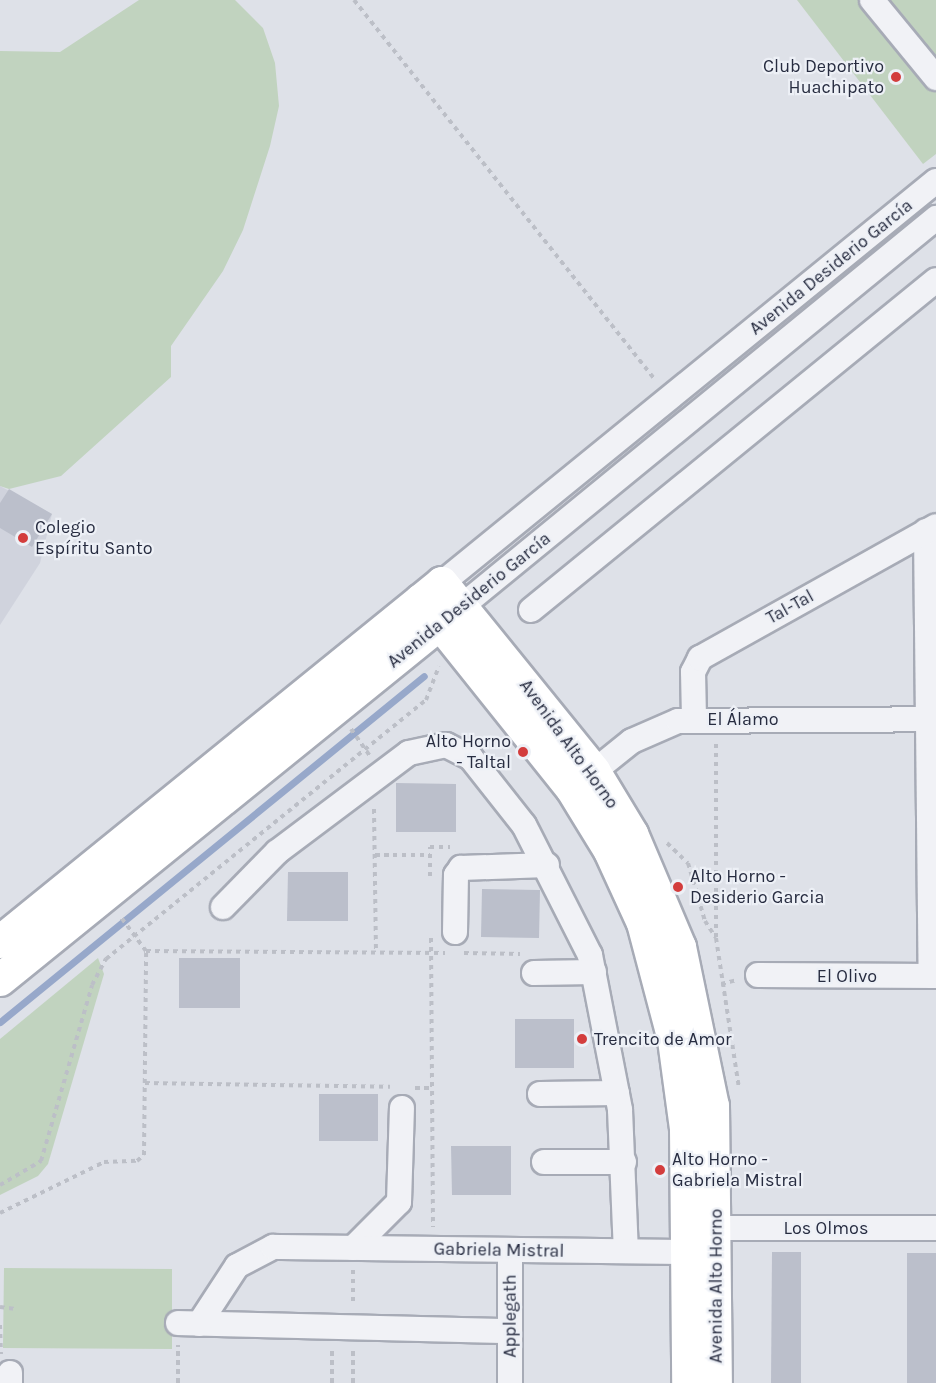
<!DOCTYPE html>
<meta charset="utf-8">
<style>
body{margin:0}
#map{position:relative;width:936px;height:1383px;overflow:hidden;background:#dee1e8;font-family:Karla,sans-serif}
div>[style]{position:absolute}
.built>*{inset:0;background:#d0d3dd}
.green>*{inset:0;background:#c1d3bf}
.stream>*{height:7px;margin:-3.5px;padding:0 3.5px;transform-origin:3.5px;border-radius:3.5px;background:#97a8ca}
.building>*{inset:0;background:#bbbfcb}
.path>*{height:4px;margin-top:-2px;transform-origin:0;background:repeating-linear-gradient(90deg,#bcbfc7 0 4.5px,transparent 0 9px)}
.roads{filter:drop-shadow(2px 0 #a7abb6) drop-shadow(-2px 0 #a7abb6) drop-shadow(0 2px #a7abb6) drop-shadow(0 -2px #a7abb6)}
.minor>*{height:24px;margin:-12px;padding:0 12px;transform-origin:12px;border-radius:12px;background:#f1f2f6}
.major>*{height:32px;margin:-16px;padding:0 16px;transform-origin:16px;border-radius:16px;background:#fff}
.dots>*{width:16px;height:16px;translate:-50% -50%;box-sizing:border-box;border:3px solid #edf0f6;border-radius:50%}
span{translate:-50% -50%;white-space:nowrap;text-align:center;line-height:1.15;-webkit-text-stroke:4.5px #edf0f6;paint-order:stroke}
.poi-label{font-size:18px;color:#272c40}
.right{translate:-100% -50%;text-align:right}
.left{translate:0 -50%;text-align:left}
.street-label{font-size:18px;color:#272c40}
</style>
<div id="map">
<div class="built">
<i style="clip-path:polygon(0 486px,52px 514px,40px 563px,0 625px)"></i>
</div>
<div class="green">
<i style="clip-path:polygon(139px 0,235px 0,263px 28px,275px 63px,279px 106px,270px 146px,243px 230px,223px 271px,171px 346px,171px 377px,61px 476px,9px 489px,0 486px,0 51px,60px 52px)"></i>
<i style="clip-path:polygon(797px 0,936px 0,936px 154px,923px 164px)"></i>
<i style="clip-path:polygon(98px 958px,104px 974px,48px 1164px,38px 1176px,0 1195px,0 1039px)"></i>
<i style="clip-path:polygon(4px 1268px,172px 1269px,172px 1349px,3px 1348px)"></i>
</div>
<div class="stream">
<i style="left:0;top:1022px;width:547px;rotate:-39.22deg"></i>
</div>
<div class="building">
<i style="clip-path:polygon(9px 489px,52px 514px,32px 547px,0 528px,0 503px)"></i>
<i style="clip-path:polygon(396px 783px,456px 784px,456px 832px,396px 832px)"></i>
<i style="clip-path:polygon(288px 872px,348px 872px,348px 921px,287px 921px)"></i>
<i style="clip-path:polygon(482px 889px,540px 890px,539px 938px,481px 937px)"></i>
<i style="clip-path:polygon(179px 958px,240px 958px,240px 1008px,179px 1008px)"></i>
<i style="clip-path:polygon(515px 1019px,574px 1019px,574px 1068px,515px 1068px)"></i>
<i style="clip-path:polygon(319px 1094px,378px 1094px,378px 1141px,319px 1141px)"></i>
<i style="clip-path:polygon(451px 1146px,511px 1146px,511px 1195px,452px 1195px)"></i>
<i style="clip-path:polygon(772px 1252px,801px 1252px,801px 1383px,771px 1383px)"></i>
<i style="clip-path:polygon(907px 1253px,936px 1253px,936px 1383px,907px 1383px)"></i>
</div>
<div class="path">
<i style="left:354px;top:0;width:485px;rotate:51.6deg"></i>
<i style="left:351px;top:729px;width:32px;rotate:55deg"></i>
<i style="left:374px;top:809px;width:144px;rotate:89.2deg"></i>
<i style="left:667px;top:843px;width:29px;rotate:44deg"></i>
<i style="left:688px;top:863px;width:60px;rotate:73.7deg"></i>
<i style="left:705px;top:921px;width:20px;rotate:57deg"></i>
<i style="left:716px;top:938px;width:152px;rotate:81.3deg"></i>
<i style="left:375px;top:855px;width:55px"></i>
<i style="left:430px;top:876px;width:29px;rotate:-90deg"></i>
<i style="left:430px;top:847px;width:20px"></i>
<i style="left:716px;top:937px;width:193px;rotate:-90deg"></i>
<i style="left:431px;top:938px;width:289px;rotate:89.6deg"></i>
<i style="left:146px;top:951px;width:299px;rotate:0.4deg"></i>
<i style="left:464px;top:953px;width:56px;rotate:1deg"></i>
<i style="left:721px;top:984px;width:16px;rotate:-14deg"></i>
<i style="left:145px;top:1083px;width:245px;rotate:0.9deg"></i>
<i style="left:415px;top:1088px;width:15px"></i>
<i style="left:0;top:1185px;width:48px;rotate:-30.3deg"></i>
<i style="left:41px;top:1161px;width:183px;rotate:-73.8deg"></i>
<i style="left:92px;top:985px;width:30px;rotate:-62deg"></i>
<i style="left:106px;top:959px;width:412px;rotate:-39deg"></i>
<i style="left:426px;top:700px;width:36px;rotate:-69deg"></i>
<i style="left:0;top:1213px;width:116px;rotate:-26.1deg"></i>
<i style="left:104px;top:1162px;width:33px;rotate:-2deg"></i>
<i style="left:137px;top:1161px;width:9px;rotate:-41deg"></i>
<i style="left:144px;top:1155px;width:204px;rotate:-89.4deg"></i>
<i style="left:146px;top:951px;width:44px;rotate:-126.6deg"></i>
<i style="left:353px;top:1270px;width:34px;rotate:90deg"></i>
<i style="left:0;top:1307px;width:16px;rotate:7deg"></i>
<i style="left:0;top:1325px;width:29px;rotate:88deg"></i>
<i style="left:178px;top:1383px;width:38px;rotate:-90deg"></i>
<i style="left:332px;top:1383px;width:34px;rotate:-90deg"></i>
<i style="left:353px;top:1383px;width:32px;rotate:-90deg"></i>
</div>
<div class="roads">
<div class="minor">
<i style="left:872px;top:0;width:101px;rotate:50.6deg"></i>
<i style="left:926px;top:531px;width:445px;rotate:89.4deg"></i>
<i style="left:442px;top:583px;width:637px;rotate:-39.14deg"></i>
<i style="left:462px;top:606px;width:613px;rotate:-39.3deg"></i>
<i style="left:531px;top:610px;width:522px;rotate:-39.17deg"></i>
<i style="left:694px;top:719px;width:47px;rotate:-91.2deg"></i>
<i style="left:693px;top:672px;width:16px;rotate:-63deg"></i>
<i style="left:700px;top:658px;width:270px;rotate:-29.2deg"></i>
<i style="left:582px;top:781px;width:64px;rotate:-38.7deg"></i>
<i style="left:632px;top:741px;width:50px;rotate:-23.5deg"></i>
<i style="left:678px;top:721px;width:258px;rotate:-0.4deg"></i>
<i style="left:223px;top:907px;width:77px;rotate:-45.5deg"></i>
<i style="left:277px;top:852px;width:165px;rotate:-36.9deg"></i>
<i style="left:409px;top:753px;width:38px;rotate:-12deg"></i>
<i style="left:446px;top:745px;width:28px;rotate:27deg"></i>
<i style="left:471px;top:758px;width:85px;rotate:51.7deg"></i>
<i style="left:524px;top:825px;width:146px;rotate:63.1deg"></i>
<i style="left:590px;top:955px;width:158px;rotate:79deg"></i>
<i style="left:620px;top:1110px;width:141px;rotate:87.6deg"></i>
<i style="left:455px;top:932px;width:57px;rotate:-89deg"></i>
<i style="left:456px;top:875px;width:9px;rotate:-54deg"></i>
<i style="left:461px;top:868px;width:86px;rotate:-2deg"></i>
<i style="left:534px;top:973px;width:60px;rotate:-1deg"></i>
<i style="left:758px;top:975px;width:178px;rotate:0.3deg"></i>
<i style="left:540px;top:1094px;width:77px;rotate:-0.7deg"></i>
<i style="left:544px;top:1162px;width:80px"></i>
<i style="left:353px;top:1248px;width:65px;rotate:-45deg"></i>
<i style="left:399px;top:1202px;width:94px;rotate:-88.2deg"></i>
<i style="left:178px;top:1323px;width:332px;rotate:1.4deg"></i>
<i style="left:199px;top:1324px;width:69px;rotate:-56.8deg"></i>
<i style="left:237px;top:1266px;width:41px;rotate:-27.8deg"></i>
<i style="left:273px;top:1247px;width:416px;rotate:0.7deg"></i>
<i style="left:689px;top:1252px;width:36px;rotate:-42deg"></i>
<i style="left:716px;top:1228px;width:220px"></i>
<i style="left:10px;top:1383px;width:10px;rotate:-90deg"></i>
<i style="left:510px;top:1383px;width:133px;rotate:-90deg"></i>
</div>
<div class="major">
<i style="left:421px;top:600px;width:242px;rotate:51.4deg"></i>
<i style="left:572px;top:789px;width:73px;rotate:58.5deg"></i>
<i style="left:610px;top:851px;width:79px;rotate:65.4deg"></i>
<i style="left:643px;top:923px;width:121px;rotate:75.2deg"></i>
<i style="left:674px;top:1040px;width:90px;rotate:82.3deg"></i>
<i style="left:686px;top:1129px;width:254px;rotate:89.5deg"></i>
<i style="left:0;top:942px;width:569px;rotate:-39.08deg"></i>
<i style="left:442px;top:583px;width:242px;rotate:51deg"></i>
<i style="left:594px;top:771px;width:74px;rotate:58.9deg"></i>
<i style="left:632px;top:834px;width:123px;rotate:67deg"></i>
<i style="left:680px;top:947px;width:162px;rotate:78.3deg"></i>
<i style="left:713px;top:1106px;width:277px;rotate:89.4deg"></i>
<i style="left:0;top:980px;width:587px;rotate:-38.98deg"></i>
</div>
</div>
<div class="dots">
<i style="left:896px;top:77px;background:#d33d3d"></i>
<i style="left:23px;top:538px;background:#d33d3d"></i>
<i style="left:523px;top:752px;background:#d33d3d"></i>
<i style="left:678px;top:887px;background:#d33d3d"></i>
<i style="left:582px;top:1039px;background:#d33d3d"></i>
<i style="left:660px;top:1170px;background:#d33d3d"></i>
</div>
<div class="poi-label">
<span class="right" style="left:884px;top:77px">Club Deportivo<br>Huachipato</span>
<span class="left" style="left:35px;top:538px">Colegio<br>Espíritu Santo</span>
<span class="right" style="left:511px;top:752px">Alto Horno<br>- Taltal</span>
<span class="left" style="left:690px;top:887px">Alto Horno -<br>Desiderio Garcia</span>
<span class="left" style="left:594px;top:1039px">Trencito de Amor</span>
<span class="left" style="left:672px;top:1170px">Alto Horno -<br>Gabriela Mistral</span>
</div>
<div class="street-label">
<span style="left:831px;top:267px;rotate:-39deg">Avenida Desiderio García</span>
<span style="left:469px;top:600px;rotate:-39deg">Avenida Desiderio García</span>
<span style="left:790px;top:607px;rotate:-29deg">Tal-Tal</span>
<span style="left:743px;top:719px">El Álamo</span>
<span style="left:569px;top:744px;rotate:54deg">Avenida Alto Horno</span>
<span style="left:847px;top:976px">El Olivo</span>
<span style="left:826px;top:1228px">Los Olmos</span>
<span style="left:499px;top:1250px;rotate:1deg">Gabriela Mistral</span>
<span style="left:716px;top:1286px;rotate:-90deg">Avenida Alto Horno</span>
<span style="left:510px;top:1316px;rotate:-90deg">Applegath</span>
</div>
</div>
